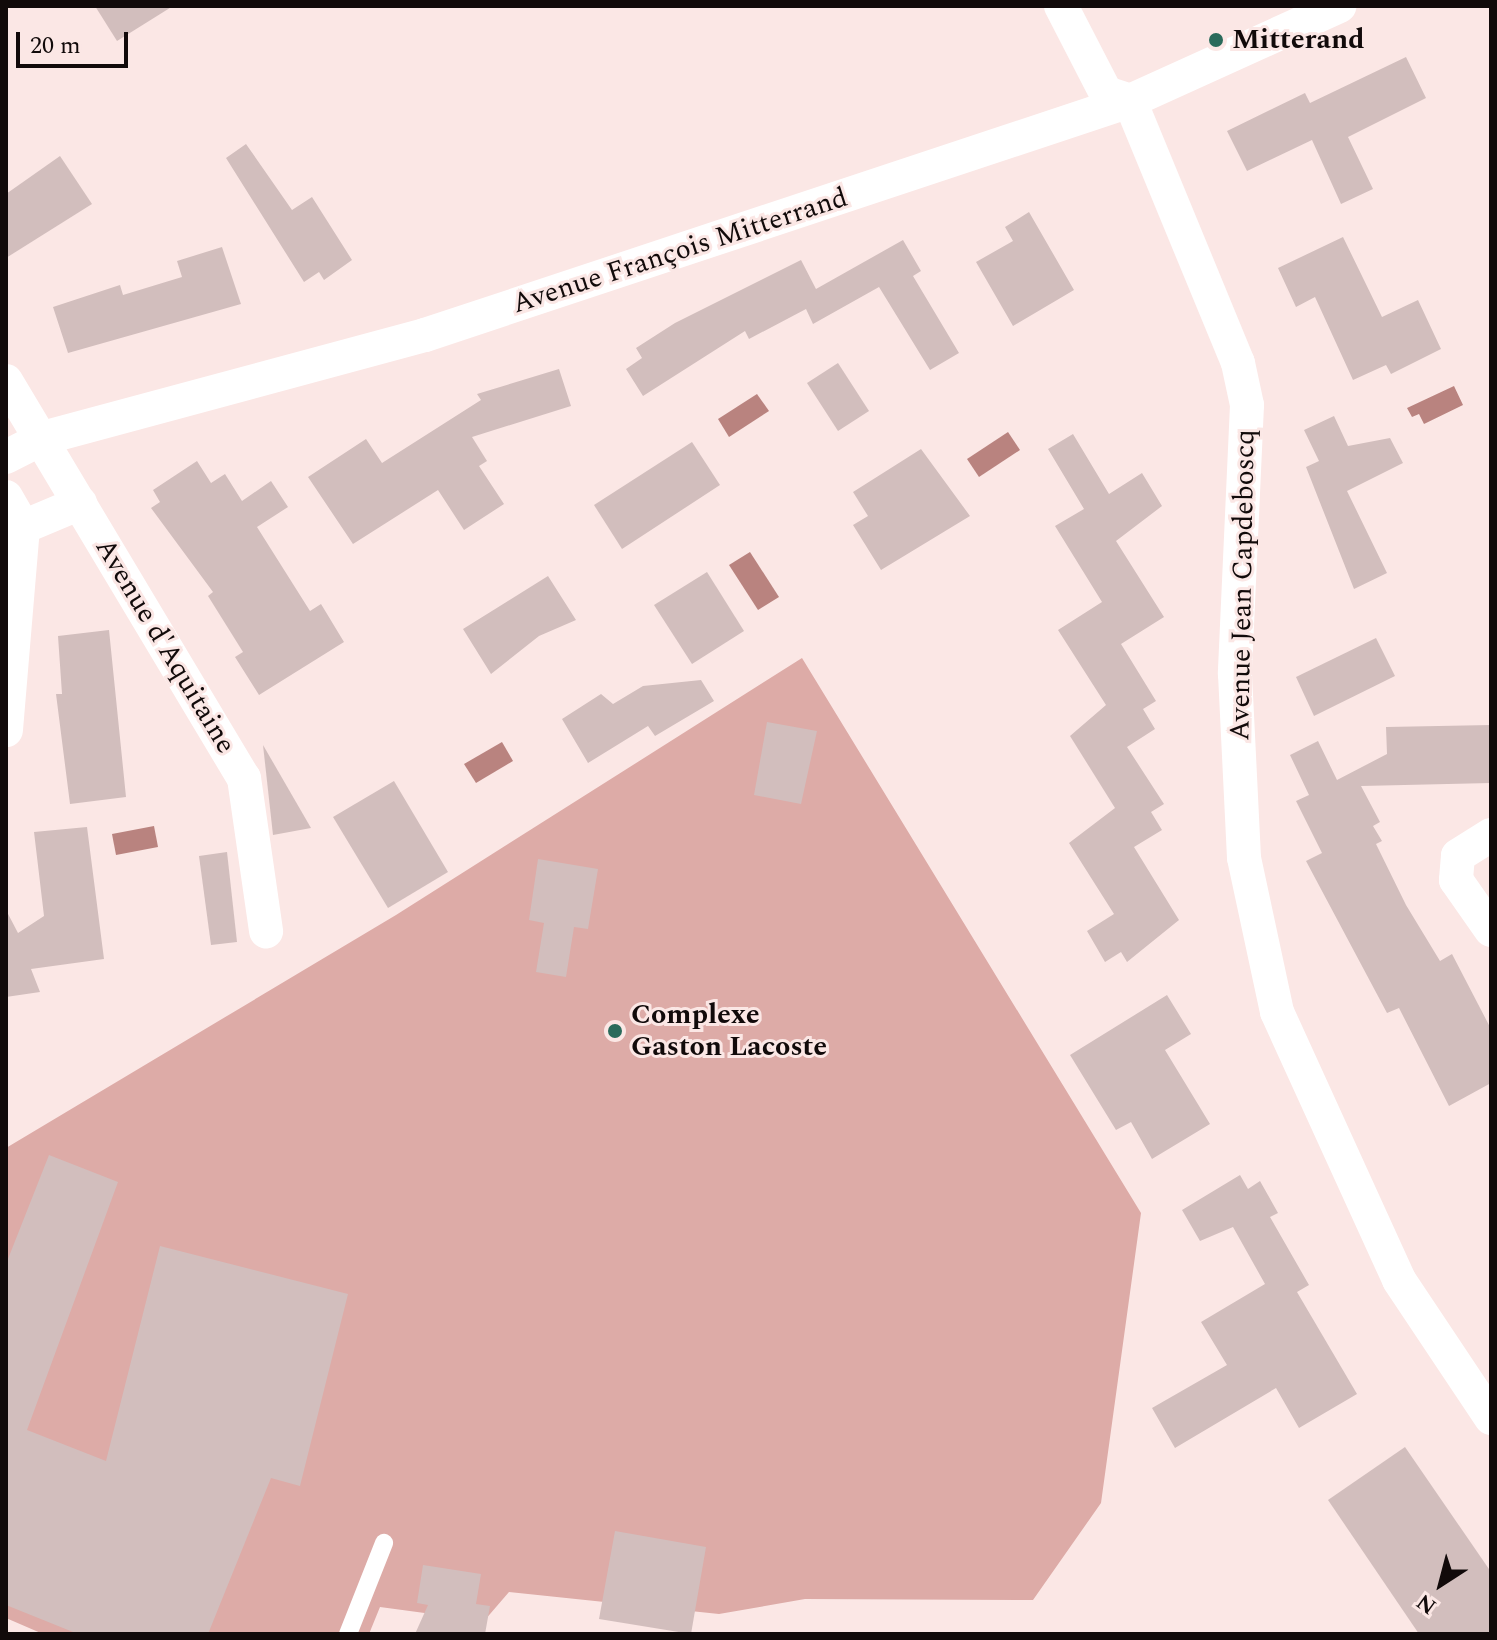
<!DOCTYPE html>
<meta charset="utf-8">
<style>
body{margin:0}
#map{position:relative;width:1497px;height:1640px;overflow:hidden;background:#fbe7e5;font-family:Spectral,serif}
div>[style]{position:absolute}
.green>*{inset:0;background:#ddaba7}
.water>*{inset:0;background:#b9837f}
.building>*{inset:0;background:#d2bebd}
.service>*{height:18px;margin:-9px;padding:0 9px;transform-origin:9px;border-radius:9px;background:#fff}
.minor>*{height:34px;margin:-17px;padding:0 17px;transform-origin:17px;border-radius:17px;background:#fff}
.dots>*{width:22px;height:22px;translate:-50% -50%;box-sizing:border-box;border:4px solid #fbe7e5;border-radius:50%}
span{translate:-50% -50%;white-space:nowrap;text-align:center;line-height:1.15;-webkit-text-stroke:6px #fbe7e5;paint-order:stroke}
.poi-label{font-size:28px;color:#110a0a;font-weight:700}
.left{translate:0 -50%;text-align:left}
.street-label{font-size:28px;color:#110a0a}
.frame{position:absolute;inset:0;border:8px solid #110a0a;pointer-events:none}
.north{position:absolute;left:1401px;top:1544px;width:80px;height:80px;-webkit-text-stroke:6px #fbe7e5;paint-order:stroke;rotate:216deg;font-size:22px;font-weight:700;line-height:32px;text-align:center;color:#110a0a}
.north::after{content:'';display:block;margin:auto;width:28px;height:36px;background:#110a0a;clip-path:polygon(50% 0,100% 100%,50% 72%,0 100%)}
.scale{position:absolute;left:16px;top:32px;width:112px;height:36px;box-sizing:border-box;border:4px solid #110a0a;border-top:0;padding-left:10px;font-size:24px;line-height:28px;white-space:nowrap;color:#110a0a;-webkit-text-stroke:6px #fbe7e5;paint-order:stroke}
</style>
<div id="map">
<div class="green">
<i style="clip-path:polygon(802px 658px,1141px 1213px,1101px 1503px,1033px 1600px,805px 1599px,719px 1614px,509px 1592px,484px 1621px,380px 1607px,369px 1634px,43px 1634px,6px 1618px,6px 1148px,396px 915px)"></i>
</div>
<div class="water">
<i style="clip-path:polygon(1454px 386px,1463px 405px,1424px 424px,1419px 414px,1412px 417px,1407px 408px)"></i>
<i style="clip-path:polygon(757px 394px,769px 411px,729px 437px,718px 419px)"></i>
<i style="clip-path:polygon(1008px 432px,1020px 450px,979px 477px,967px 459px)"></i>
<i style="clip-path:polygon(750px 552px,779px 597px,758px 610px,729px 565px)"></i>
<i style="clip-path:polygon(502px 742px,513px 761px,476px 783px,464px 764px)"></i>
<i style="clip-path:polygon(154px 826px,158px 847px,116px 855px,112px 834px)"></i>
</div>
<div class="building">
<i style="clip-path:polygon(95px 6px,173px 6px,117px 41px)"></i>
<i style="clip-path:polygon(1406px 57px,1426px 98px,1348px 137px,1373px 189px,1341px 204px,1312px 140px,1247px 171px,1227px 131px,1305px 93px,1310px 103px)"></i>
<i style="clip-path:polygon(246px 144px,292px 210px,312px 197px,352px 260px,324px 280px,319px 272px,304px 282px,226px 158px)"></i>
<i style="clip-path:polygon(60px 156px,92px 204px,6px 258px,6px 194px)"></i>
<i style="clip-path:polygon(1029px 212px,1074px 290px,1013px 326px,976px 262px,1013px 241px,1005px 227px)"></i>
<i style="clip-path:polygon(1343px 237px,1382px 317px,1418px 300px,1441px 349px,1391px 374px,1386px 365px,1353px 380px,1315px 297px,1296px 307px,1278px 268px)"></i>
<i style="clip-path:polygon(903px 240px,921px 271px,913px 276px,959px 353px,930px 370px,879px 287px,813px 324px,806px 309px,749px 339px,745px 331px,643px 396px,626px 369px,642px 358px,636px 348px,675px 323px,801px 260px,816px 289px)"></i>
<i style="clip-path:polygon(222px 247px,241px 304px,68px 353px,53px 307px,120px 285px,123px 295px,182px 277px,177px 261px)"></i>
<i style="clip-path:polygon(838px 363px,869px 411px,838px 431px,807px 383px)"></i>
<i style="clip-path:polygon(559px 369px,571px 406px,472px 437px,487px 461px,479px 466px,504px 504px,464px 530px,438px 490px,353px 544px,308px 477px,366px 439px,382px 463px,481px 400px,477px 394px)"></i>
<i style="clip-path:polygon(1334px 416px,1348px 446px,1390px 438px,1403px 463px,1347px 491px,1387px 573px,1354px 589px,1306px 467px,1319px 461px,1304px 430px)"></i>
<i style="clip-path:polygon(1073px 434px,1109px 494px,1142px 473px,1162px 506px,1116px 541px,1164px 617px,1121px 644px,1156px 701px,1143px 709px,1155px 729px,1127px 747px,1164px 804px,1151px 812px,1162px 830px,1134px 847px,1179px 920px,1127px 962px,1121px 952px,1105px 962px,1087px 931px,1114px 914px,1069px 843px,1115px 808px,1070px 736px,1106px 705px,1058px 630px,1102px 602px,1055px 526px,1084px 509px,1048px 449px)"></i>
<i style="clip-path:polygon(692px 442px,720px 485px,622px 549px,594px 505px)"></i>
<i style="clip-path:polygon(921px 449px,970px 516px,881px 570px,853px 525px,868px 516px,853px 492px)"></i>
<i style="clip-path:polygon(197px 461px,211px 483px,225px 474px,242px 501px,271px 481px,288px 507px,257px 527px,310px 611px,321px 604px,344px 642px,259px 695px,235px 657px,243px 652px,208px 596px,213px 592px,151px 508px,160px 502px,153px 490px)"></i>
<i style="clip-path:polygon(707px 572px,744px 631px,692px 664px,654px 605px)"></i>
<i style="clip-path:polygon(548px 576px,576px 620px,539px 636px,491px 674px,463px 629px)"></i>
<i style="clip-path:polygon(109px 630px,126px 797px,70px 804px,56px 694px,62px 694px,58px 636px)"></i>
<i style="clip-path:polygon(1376px 638px,1395px 676px,1314px 716px,1296px 677px)"></i>
<i style="clip-path:polygon(701px 680px,714px 701px,655px 736px,648px 726px,588px 763px,562px 719px,601px 694px,613px 704px,643px 686px)"></i>
<i style="clip-path:polygon(767px 722px,817px 731px,801px 804px,754px 795px)"></i>
<i style="clip-path:polygon(1491px 725px,1491px 783px,1361px 786px,1380px 822px,1373px 826px,1382px 841px,1376px 844px,1406px 905px,1440px 961px,1452px 954px,1491px 1029px,1491px 1083px,1449px 1106px,1399px 1008px,1387px 1013px,1306px 861px,1322px 853px,1296px 801px,1309px 795px,1290px 755px,1318px 741px,1337px 780px,1387px 754px,1386px 727px)"></i>
<i style="clip-path:polygon(263px 745px,311px 828px,273px 835px)"></i>
<i style="clip-path:polygon(394px 781px,448px 872px,388px 908px,333px 817px)"></i>
<i style="clip-path:polygon(87px 827px,104px 959px,31px 969px,40px 992px,6px 997px,6px 910px,18px 933px,44px 916px,34px 832px)"></i>
<i style="clip-path:polygon(227px 852px,237px 942px,211px 945px,199px 856px)"></i>
<i style="clip-path:polygon(538px 859px,598px 869px,588px 929px,574px 927px,566px 977px,536px 972px,544px 923px,529px 920px)"></i>
<i style="clip-path:polygon(1167px 995px,1191px 1034px,1165px 1050px,1210px 1124px,1152px 1159px,1131px 1122px,1116px 1130px,1070px 1055px)"></i>
<i style="clip-path:polygon(49px 1155px,118px 1182px,27px 1430px,106px 1461px,160px 1246px,348px 1294px,300px 1486px,271px 1478px,208px 1634px,78px 1634px,6px 1605px,6px 1264px)"></i>
<i style="clip-path:polygon(1240px 1175px,1248px 1189px,1260px 1181px,1278px 1213px,1270px 1217px,1309px 1285px,1297px 1292px,1357px 1394px,1299px 1428px,1276px 1388px,1175px 1448px,1152px 1408px,1227px 1365px,1201px 1322px,1265px 1284px,1233px 1227px,1200px 1241px,1182px 1210px)"></i>
<i style="clip-path:polygon(1405px 1447px,1491px 1572px,1491px 1634px,1419px 1634px,1328px 1500px)"></i>
<i style="clip-path:polygon(615px 1531px,706px 1547px,691px 1634px,599px 1619px)"></i>
<i style="clip-path:polygon(423px 1565px,481px 1574px,476px 1604px,490px 1606px,485px 1634px,415px 1634px,428px 1605px,417px 1603px)"></i>
</div>
<div class="service">
<i style="left:348px;top:1634px;width:98px;rotate:-68.4deg"></i>
</div>
<div class="minor">
<i style="left:1061px;top:6px;width:98px;rotate:62.7deg"></i>
<i style="left:1106px;top:93px;width:25px;rotate:18deg"></i>
<i style="left:1130px;top:101px;width:283px;rotate:67.6deg"></i>
<i style="left:1238px;top:363px;width:43px;rotate:77.9deg"></i>
<i style="left:1247px;top:405px;width:269px;rotate:92.6deg"></i>
<i style="left:1235px;top:674px;width:184px;rotate:87.2deg"></i>
<i style="left:1244px;top:858px;width:157px;rotate:77.9deg"></i>
<i style="left:1277px;top:1012px;width:294px;rotate:65.5deg"></i>
<i style="left:1399px;top:1280px;width:166px;rotate:56.3deg"></i>
<i style="left:6px;top:381px;width:463px;rotate:59.1deg"></i>
<i style="left:244px;top:778px;width:155px;rotate:81.8deg"></i>
<i style="left:6px;top:457px;width:42px;rotate:-27.2deg"></i>
<i style="left:43px;top:438px;width:396px;rotate:-15.1deg"></i>
<i style="left:425px;top:335px;width:743px;rotate:-18.36deg"></i>
<i style="left:1130px;top:101px;width:230px;rotate:-24.4deg"></i>
<i style="left:6px;top:497px;width:34px;rotate:60deg"></i>
<i style="left:23px;top:527px;width:204px;rotate:94.8deg"></i>
<i style="left:23px;top:527px;width:62px;rotate:-22.8deg"></i>
<i style="left:1491px;top:835px;width:39px;rotate:148deg"></i>
<i style="left:1458px;top:856px;width:24px;rotate:95deg"></i>
<i style="left:1456px;top:880px;width:61px;rotate:55deg"></i>
</div>
<div class="dots">
<i style="left:1216px;top:40px;background:#2a6b5b"></i>
<i style="left:615px;top:1031px;background:#2a6b5b"></i>
</div>
<div class="poi-label">
<span class="left" style="left:1232px;top:40px">Mitterand</span>
<span class="left" style="left:631px;top:1031px">Complexe<br>Gaston Lacoste</span>
</div>
<div class="street-label">
<span style="left:680px;top:251px;rotate:-18deg">Avenue François Mitterrand</span>
<span style="left:1243px;top:585px;rotate:-89deg">Avenue Jean Capdeboscq</span>
<span style="left:165px;top:646px;rotate:59deg">Avenue d'Aquitaine</span>
</div>
<div class="frame"></div>
<div class="north">N</div>
<div class="scale">20 m</div>
</div>
